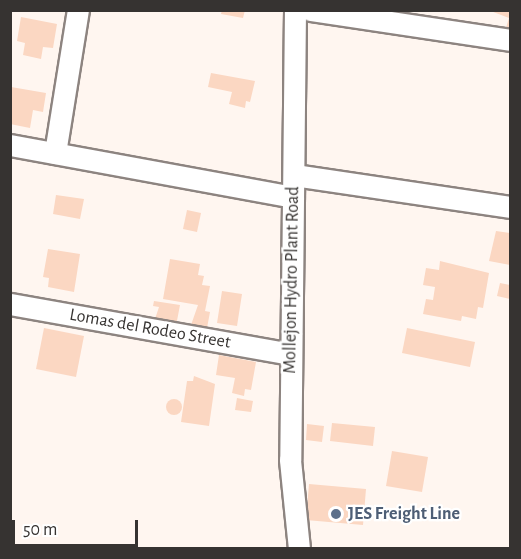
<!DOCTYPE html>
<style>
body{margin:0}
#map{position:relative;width:521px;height:559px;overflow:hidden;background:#fff6f0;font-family:"Alegreya Sans",sans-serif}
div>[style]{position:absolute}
.building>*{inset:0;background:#fbd7c2}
.round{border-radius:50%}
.roads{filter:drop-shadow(2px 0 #8d8480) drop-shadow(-2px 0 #8d8480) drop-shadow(0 2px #8d8480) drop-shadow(0 -2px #8d8480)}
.minor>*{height:21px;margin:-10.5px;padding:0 10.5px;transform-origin:10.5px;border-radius:10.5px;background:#fff}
.dots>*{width:16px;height:16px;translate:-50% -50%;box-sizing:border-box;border:3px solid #fff;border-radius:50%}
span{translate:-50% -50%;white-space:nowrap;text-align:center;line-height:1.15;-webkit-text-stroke:4.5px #fff;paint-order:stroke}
.street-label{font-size:18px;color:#363331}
.service-label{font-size:18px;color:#4e5e75;font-weight:700}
.left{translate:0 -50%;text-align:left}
.frame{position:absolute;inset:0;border:12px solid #363331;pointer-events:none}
.scale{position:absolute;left:12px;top:520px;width:126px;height:27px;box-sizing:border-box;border:3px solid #363331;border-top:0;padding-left:8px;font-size:18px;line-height:21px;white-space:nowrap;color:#363331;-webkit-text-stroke:4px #fff;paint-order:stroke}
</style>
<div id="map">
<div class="building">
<i style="clip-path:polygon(222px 10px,245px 10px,243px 18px,221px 14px)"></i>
<i style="clip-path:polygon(488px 10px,510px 10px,510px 29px,506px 28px,509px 18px)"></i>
<i style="clip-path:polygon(21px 17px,57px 24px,53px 48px,43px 47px,41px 59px,23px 55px,25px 43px,17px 41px)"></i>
<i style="clip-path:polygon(211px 73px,255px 81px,250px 102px,246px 101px,245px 108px,229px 104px,232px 92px,208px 87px)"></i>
<i style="clip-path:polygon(11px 87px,46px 93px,43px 112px,33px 110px,30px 128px,10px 124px)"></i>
<i style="clip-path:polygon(56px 195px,84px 199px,80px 219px,53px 214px)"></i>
<i style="clip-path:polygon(187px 210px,201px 213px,197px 232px,183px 229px)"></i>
<i style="clip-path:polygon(496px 231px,510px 233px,510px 265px,489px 261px)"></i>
<i style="clip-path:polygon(48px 249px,80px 254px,74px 292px,48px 287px,49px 278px,43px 277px)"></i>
<i style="clip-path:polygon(170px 259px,200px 264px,198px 275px,204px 276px,202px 285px,210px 286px,205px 311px,210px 312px,207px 328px,191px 325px,198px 305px,163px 299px)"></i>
<i style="clip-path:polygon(440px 261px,489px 273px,483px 308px,478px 307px,476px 319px,462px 316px,461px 321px,423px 314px,426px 299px,433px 300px,435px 287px,423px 285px,426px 268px,439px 270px)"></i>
<i style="clip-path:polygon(500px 283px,510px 285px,510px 299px,497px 296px)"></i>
<i style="clip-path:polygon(222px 291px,242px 294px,237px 326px,217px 323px)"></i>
<i style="clip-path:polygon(154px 301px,180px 305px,176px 326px,154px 322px,159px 307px,153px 306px)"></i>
<i style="clip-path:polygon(44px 328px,84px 336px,76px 377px,36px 369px)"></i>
<i style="clip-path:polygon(407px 328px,475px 342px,470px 367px,402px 353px)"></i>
<i style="clip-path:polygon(219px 355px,256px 362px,251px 390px,245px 389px,244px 396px,232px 393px,235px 378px,216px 375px)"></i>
<i style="clip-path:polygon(194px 376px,215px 384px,209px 426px,181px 422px,187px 381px,193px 381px)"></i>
<i style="clip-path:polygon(237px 398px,253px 401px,251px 412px,235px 410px)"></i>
<i class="round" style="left:166px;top:399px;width:16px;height:16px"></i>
<i style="clip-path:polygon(332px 423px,375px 427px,373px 446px,330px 441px)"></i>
<i style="clip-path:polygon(307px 424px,324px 426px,322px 442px,306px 440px)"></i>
<i style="clip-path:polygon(392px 451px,428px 457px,422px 492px,386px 486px)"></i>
<i style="clip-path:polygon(309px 484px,366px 489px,363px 525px,306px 520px)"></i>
</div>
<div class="roads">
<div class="minor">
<i style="left:295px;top:10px;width:450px;rotate:90.6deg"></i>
<i style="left:290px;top:460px;width:88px;rotate:84.2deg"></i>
<i style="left:310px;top:10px;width:202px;rotate:8.5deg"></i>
<i style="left:10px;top:145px;width:288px;rotate:10.4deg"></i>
<i style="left:55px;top:153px;width:145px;rotate:-80.9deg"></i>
<i style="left:294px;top:175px;width:218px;rotate:8.4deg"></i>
<i style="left:10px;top:304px;width:284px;rotate:10.1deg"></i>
</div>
</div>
<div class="dots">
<i style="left:336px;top:514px;background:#5c6f8a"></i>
</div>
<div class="street-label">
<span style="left:292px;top:280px;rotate:-89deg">Mollejon Hydro Plant Road</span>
<span style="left:150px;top:329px;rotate:10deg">Lomas del Rodeo Street</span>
</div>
<div class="service-label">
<span class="left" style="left:348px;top:514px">JES Freight Line</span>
</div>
<div class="frame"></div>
<div class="scale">50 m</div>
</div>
